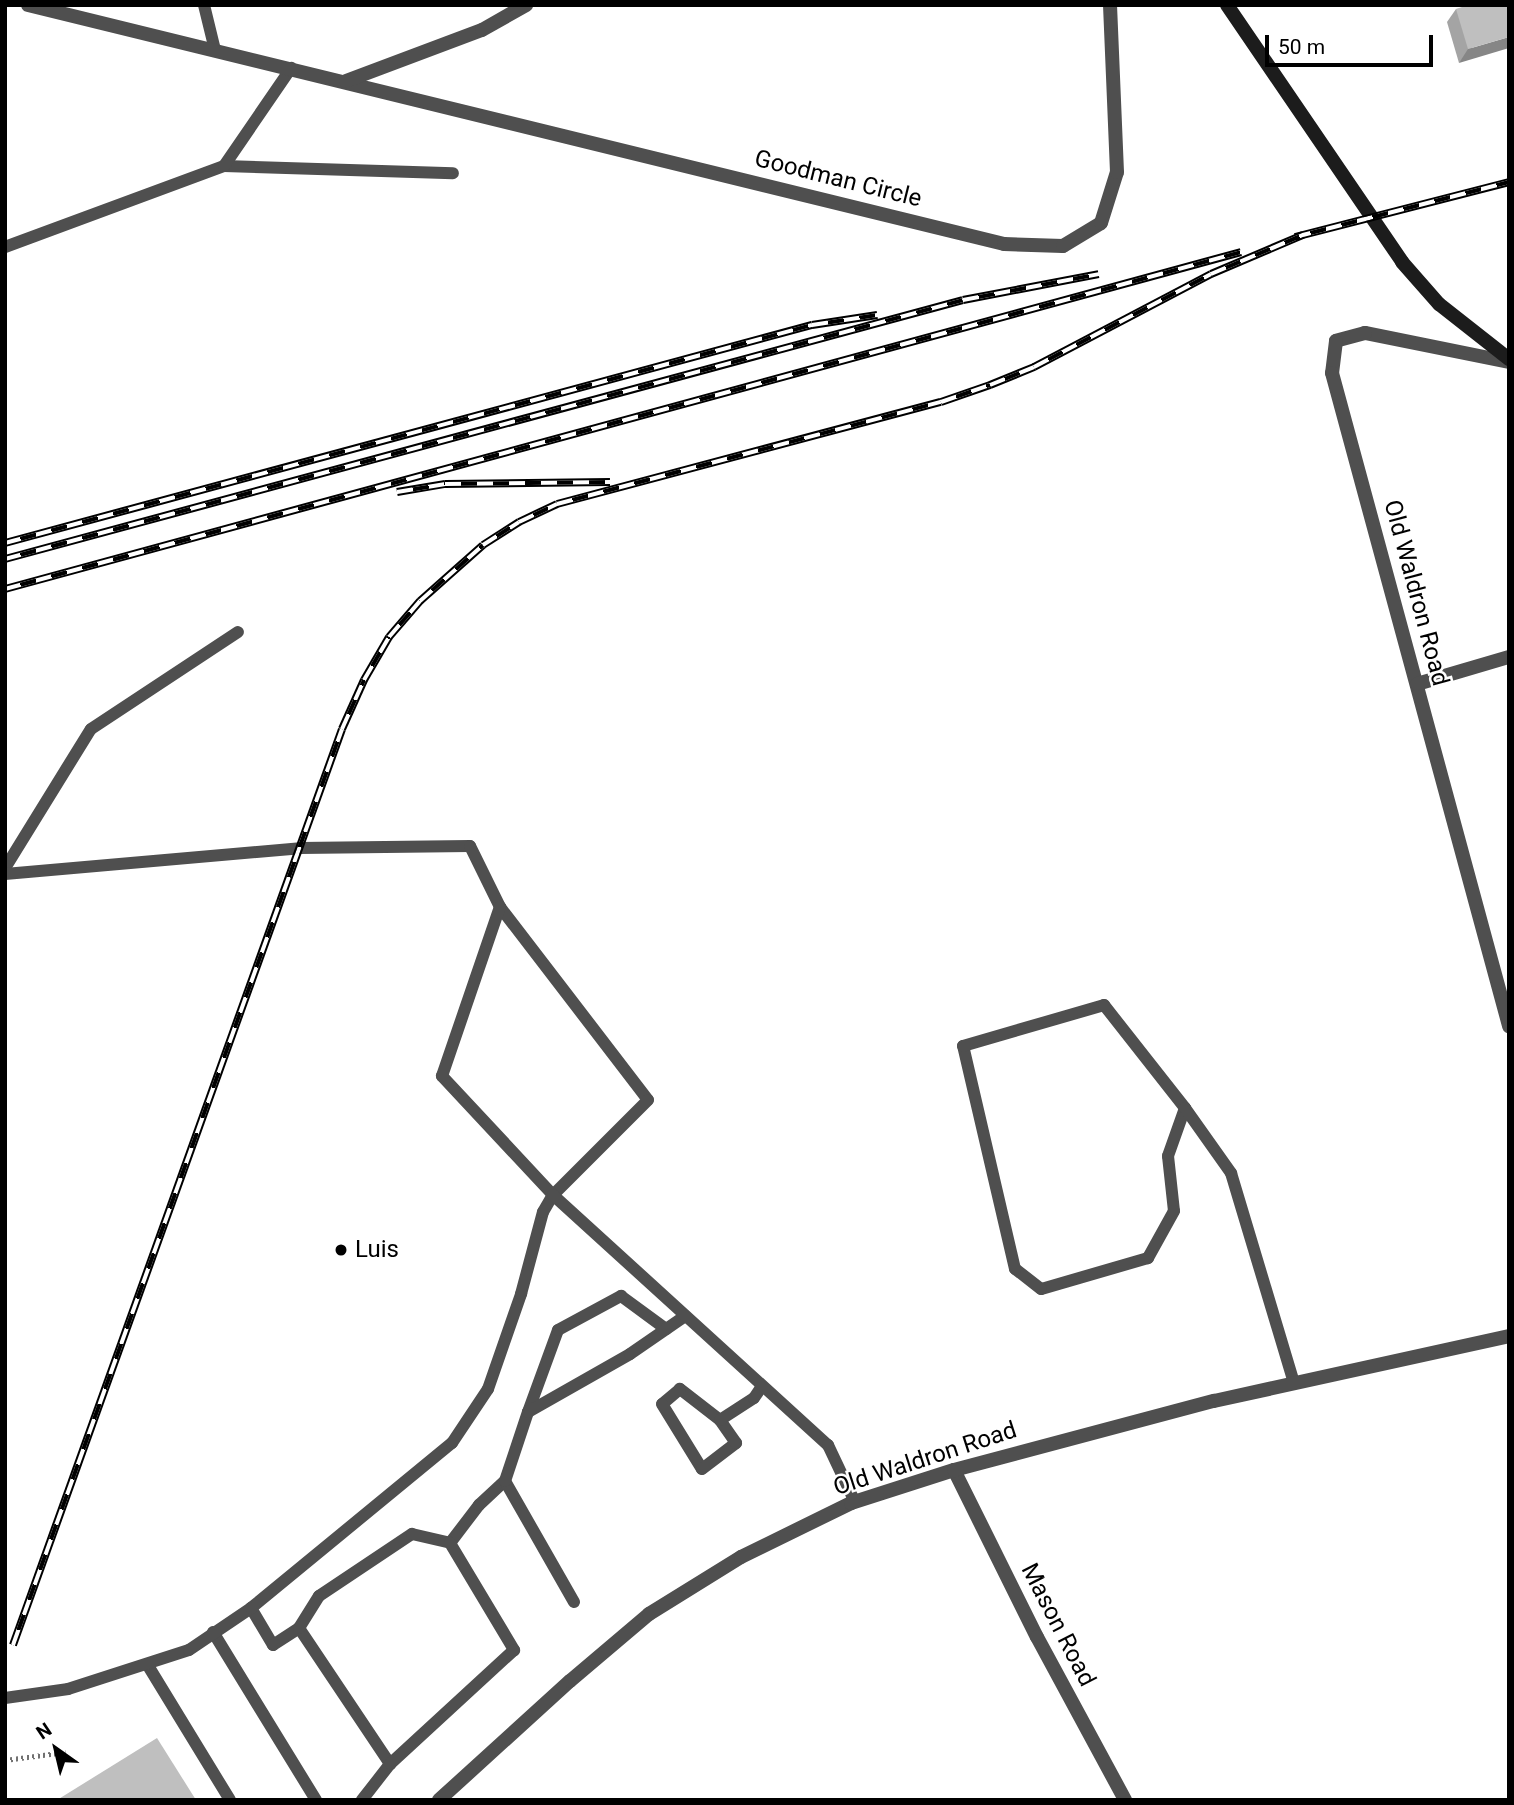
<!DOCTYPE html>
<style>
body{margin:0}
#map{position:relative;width:1514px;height:1805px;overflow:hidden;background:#fff;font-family:Roboto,sans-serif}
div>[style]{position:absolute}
.path>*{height:4.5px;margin-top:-2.25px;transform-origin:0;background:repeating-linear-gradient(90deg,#717171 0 2px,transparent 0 5.5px)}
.service>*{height:12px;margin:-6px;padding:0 6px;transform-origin:6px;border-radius:6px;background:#4f4f4f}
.minor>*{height:14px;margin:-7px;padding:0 7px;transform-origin:7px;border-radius:7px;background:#4f4f4f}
.secondary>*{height:14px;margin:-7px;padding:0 7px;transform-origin:7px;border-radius:7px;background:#1c1c1c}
.rail>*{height:8px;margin-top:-4px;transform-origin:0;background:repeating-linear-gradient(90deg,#fff 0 16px,#000 0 32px);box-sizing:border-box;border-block:2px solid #000}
.wall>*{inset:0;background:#a4a4a4}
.shaded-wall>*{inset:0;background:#868686}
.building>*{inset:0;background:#bfbfbf}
.dots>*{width:19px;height:19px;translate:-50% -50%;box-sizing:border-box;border:4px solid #fff;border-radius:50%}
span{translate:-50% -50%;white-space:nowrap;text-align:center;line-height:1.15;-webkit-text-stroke:5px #fff;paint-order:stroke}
.street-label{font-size:24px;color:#000}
.poi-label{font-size:24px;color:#000}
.left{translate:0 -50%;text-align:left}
.frame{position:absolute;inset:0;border:7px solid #000;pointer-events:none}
.north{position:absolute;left:21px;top:1714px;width:70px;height:70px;-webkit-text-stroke:5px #fff;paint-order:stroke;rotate:326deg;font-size:19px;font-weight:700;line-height:28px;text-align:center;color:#000}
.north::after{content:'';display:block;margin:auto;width:24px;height:32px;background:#000;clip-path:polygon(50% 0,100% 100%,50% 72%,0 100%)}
.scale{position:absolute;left:1265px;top:35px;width:168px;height:32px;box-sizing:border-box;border:4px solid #000;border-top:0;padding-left:9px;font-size:21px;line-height:24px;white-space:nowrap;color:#000;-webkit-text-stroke:5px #fff;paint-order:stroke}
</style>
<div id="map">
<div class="path">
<i style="left:5px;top:1760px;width:61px;rotate:-7.6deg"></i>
</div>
<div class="service">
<i style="left:204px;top:5px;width:46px;rotate:76.3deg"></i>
<i style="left:224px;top:166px;width:229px;rotate:1.8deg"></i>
<i style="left:5px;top:247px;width:233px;rotate:-20.3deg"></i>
<i style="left:224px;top:166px;width:119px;rotate:-55.6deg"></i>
<i style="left:5px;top:868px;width:163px;rotate:-58.3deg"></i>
<i style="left:91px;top:729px;width:176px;rotate:-33.4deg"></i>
<i style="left:5px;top:874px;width:296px;rotate:-5deg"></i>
<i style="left:300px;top:848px;width:170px;rotate:-0.7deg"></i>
<i style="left:470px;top:846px;width:68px;rotate:63.8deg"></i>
<i style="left:500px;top:907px;width:243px;rotate:52.5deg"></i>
<i style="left:648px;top:1100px;width:134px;rotate:135deg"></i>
<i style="left:553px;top:1195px;width:163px;rotate:-133deg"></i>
<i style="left:442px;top:1076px;width:179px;rotate:-71.1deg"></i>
<i style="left:1185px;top:1108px;width:51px;rotate:109.5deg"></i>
<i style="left:1168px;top:1156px;width:55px;rotate:83.8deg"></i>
<i style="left:1174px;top:1211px;width:54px;rotate:119deg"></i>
<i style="left:1148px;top:1258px;width:111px;rotate:163.8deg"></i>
<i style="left:1041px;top:1289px;width:33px;rotate:-142deg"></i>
<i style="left:1015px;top:1269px;width:229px;rotate:-103.1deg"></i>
<i style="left:963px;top:1046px;width:147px;rotate:-16.2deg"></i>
<i style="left:1104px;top:1005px;width:131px;rotate:51.8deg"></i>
<i style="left:1185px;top:1108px;width:80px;rotate:54.7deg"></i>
<i style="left:1231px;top:1173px;width:219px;rotate:73.3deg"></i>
<i style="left:528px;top:1412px;width:87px;rotate:-69.9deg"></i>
<i style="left:558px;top:1330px;width:72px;rotate:-28.4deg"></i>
<i style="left:621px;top:1296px;width:56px;rotate:36.3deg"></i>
<i style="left:720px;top:1420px;width:51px;rotate:-142.2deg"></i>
<i style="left:680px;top:1389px;width:23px;rotate:140deg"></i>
<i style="left:662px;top:1404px;width:76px;rotate:58.4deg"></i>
<i style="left:702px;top:1469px;width:43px;rotate:-37.4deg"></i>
<i style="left:736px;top:1443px;width:28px;rotate:-125deg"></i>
<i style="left:720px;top:1420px;width:40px;rotate:-32.9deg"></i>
<i style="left:754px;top:1398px;width:14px;rotate:-56deg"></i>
<i style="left:450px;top:1543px;width:48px;rotate:-52.7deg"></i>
<i style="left:479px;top:1505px;width:35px;rotate:-43deg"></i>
<i style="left:574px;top:1602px;width:139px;rotate:-119.7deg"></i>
<i style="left:505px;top:1481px;width:73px;rotate:-71.6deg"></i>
<i style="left:528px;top:1412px;width:117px;rotate:-29.6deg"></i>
<i style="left:630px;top:1354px;width:67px;rotate:-34.6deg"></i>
<i style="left:251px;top:1608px;width:43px;rotate:59.3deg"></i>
<i style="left:273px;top:1645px;width:31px;rotate:-33deg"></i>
<i style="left:299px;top:1628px;width:164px;rotate:56.2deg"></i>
<i style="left:390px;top:1764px;width:46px;rotate:127.9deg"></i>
<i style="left:299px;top:1628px;width:38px;rotate:-58deg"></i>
<i style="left:319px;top:1596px;width:112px;rotate:-33.7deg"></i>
<i style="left:412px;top:1534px;width:39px;rotate:13deg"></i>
<i style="left:450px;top:1543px;width:125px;rotate:59.1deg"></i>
<i style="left:514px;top:1650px;width:168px;rotate:137.4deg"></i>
<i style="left:213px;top:1632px;width:197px;rotate:58.5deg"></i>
<i style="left:147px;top:1664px;width:159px;rotate:58.6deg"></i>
<i style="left:5px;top:1698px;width:64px;rotate:-8.1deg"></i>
<i style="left:68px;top:1689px;width:127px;rotate:-17.9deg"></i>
<i style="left:189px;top:1650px;width:75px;rotate:-34.1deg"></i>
<i style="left:251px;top:1608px;width:260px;rotate:-39.4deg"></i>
<i style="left:452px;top:1443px;width:65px;rotate:-56.3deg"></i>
<i style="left:488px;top:1389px;width:101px;rotate:-70.8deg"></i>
<i style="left:521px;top:1294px;width:85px;rotate:-75deg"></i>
<i style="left:543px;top:1212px;width:20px;rotate:-60deg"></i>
<i style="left:553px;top:1195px;width:372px;rotate:42.3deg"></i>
<i style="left:828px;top:1445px;width:63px;rotate:64.7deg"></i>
</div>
<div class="minor">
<i style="left:28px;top:5px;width:1005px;rotate:13.76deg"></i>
<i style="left:1004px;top:244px;width:59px;rotate:1.9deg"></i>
<i style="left:1063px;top:246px;width:44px;rotate:-31.2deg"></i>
<i style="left:1101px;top:223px;width:53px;rotate:-72.6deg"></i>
<i style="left:1117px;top:172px;width:167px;rotate:-92.4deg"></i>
<i style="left:346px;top:81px;width:145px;rotate:-20.6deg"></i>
<i style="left:482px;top:30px;width:51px;rotate:-29.6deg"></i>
<i style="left:1509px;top:362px;width:147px;rotate:-168.6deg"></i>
<i style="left:1365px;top:333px;width:30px;rotate:165deg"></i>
<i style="left:1336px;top:341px;width:32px;rotate:97deg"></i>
<i style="left:1332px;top:373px;width:677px;rotate:74.83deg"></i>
<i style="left:1417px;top:684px;width:96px;rotate:-16.4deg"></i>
<i style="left:954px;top:1470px;width:186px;rotate:63.6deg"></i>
<i style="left:1037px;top:1637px;width:185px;rotate:61.6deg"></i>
<i style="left:439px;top:1800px;width:177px;rotate:-42.3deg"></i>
<i style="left:570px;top:1681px;width:104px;rotate:-40.3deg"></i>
<i style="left:649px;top:1614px;width:108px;rotate:-31.8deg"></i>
<i style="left:741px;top:1557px;width:123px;rotate:-26.1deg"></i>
<i style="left:851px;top:1503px;width:108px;rotate:-17.8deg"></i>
<i style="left:954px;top:1470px;width:269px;rotate:-14.9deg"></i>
<i style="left:1214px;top:1401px;width:302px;rotate:-12.4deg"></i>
</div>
<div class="secondary">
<i style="left:1227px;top:5px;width:311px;rotate:55.7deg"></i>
<i style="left:1402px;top:262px;width:56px;rotate:48.6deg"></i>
<i style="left:1439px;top:304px;width:89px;rotate:38.2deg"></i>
</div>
<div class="rail">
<i style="left:1295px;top:237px;width:221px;rotate:-14.4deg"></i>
<i style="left:397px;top:492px;width:49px;rotate:-9.5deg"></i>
<i style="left:445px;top:484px;width:165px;rotate:-0.7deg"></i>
<i style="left:5px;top:543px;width:836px;rotate:-15.12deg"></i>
<i style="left:812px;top:325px;width:66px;rotate:-8.7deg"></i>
<i style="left:5px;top:559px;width:992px;rotate:-15.13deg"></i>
<i style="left:963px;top:300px;width:138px;rotate:-10.8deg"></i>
<i style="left:5px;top:589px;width:1281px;rotate:-15.25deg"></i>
<i style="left:13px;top:1645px;width:973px;rotate:-70.24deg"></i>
<i style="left:342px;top:729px;width:54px;rotate:-65.8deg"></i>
<i style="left:364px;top:680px;width:50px;rotate:-59.8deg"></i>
<i style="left:389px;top:637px;width:48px;rotate:-49.3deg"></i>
<i style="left:420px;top:601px;width:84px;rotate:-41.6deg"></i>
<i style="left:483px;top:545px;width:43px;rotate:-32.6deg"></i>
<i style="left:519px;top:522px;width:42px;rotate:-25.3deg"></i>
<i style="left:557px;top:504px;width:397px;rotate:-14.9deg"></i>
<i style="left:941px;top:402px;width:52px;rotate:-19.1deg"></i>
<i style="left:990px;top:385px;width:48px;rotate:-22.2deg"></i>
<i style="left:1034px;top:367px;width:200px;rotate:-27.7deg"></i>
<i style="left:1211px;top:274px;width:100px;rotate:-23deg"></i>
</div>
<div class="wall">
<i style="clip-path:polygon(1509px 5px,1459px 63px,1447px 22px,1456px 9px)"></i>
</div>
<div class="shaded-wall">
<i style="clip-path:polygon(1127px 5px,1145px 5px,1126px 7px)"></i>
<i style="clip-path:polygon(1509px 37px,1509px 48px,1459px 63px,1468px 49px)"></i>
</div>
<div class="building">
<i style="clip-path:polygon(1468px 5px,1509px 5px,1509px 37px,1468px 49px,1456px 9px)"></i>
<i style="clip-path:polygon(157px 1738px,196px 1800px,57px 1800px)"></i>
</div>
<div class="dots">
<i style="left:341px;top:1250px;background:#000"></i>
</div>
<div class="street-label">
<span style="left:838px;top:179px;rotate:14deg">Goodman Circle</span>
<span style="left:1416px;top:593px;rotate:75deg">Old Waldron Road</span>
<span style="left:925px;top:1459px;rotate:-18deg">Old Waldron Road</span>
<span style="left:1058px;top:1625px;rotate:63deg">Mason Road</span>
</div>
<div class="poi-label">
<span class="left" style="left:355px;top:1250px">Luis</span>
</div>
<div class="frame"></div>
<div class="north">N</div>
<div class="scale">50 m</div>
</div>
